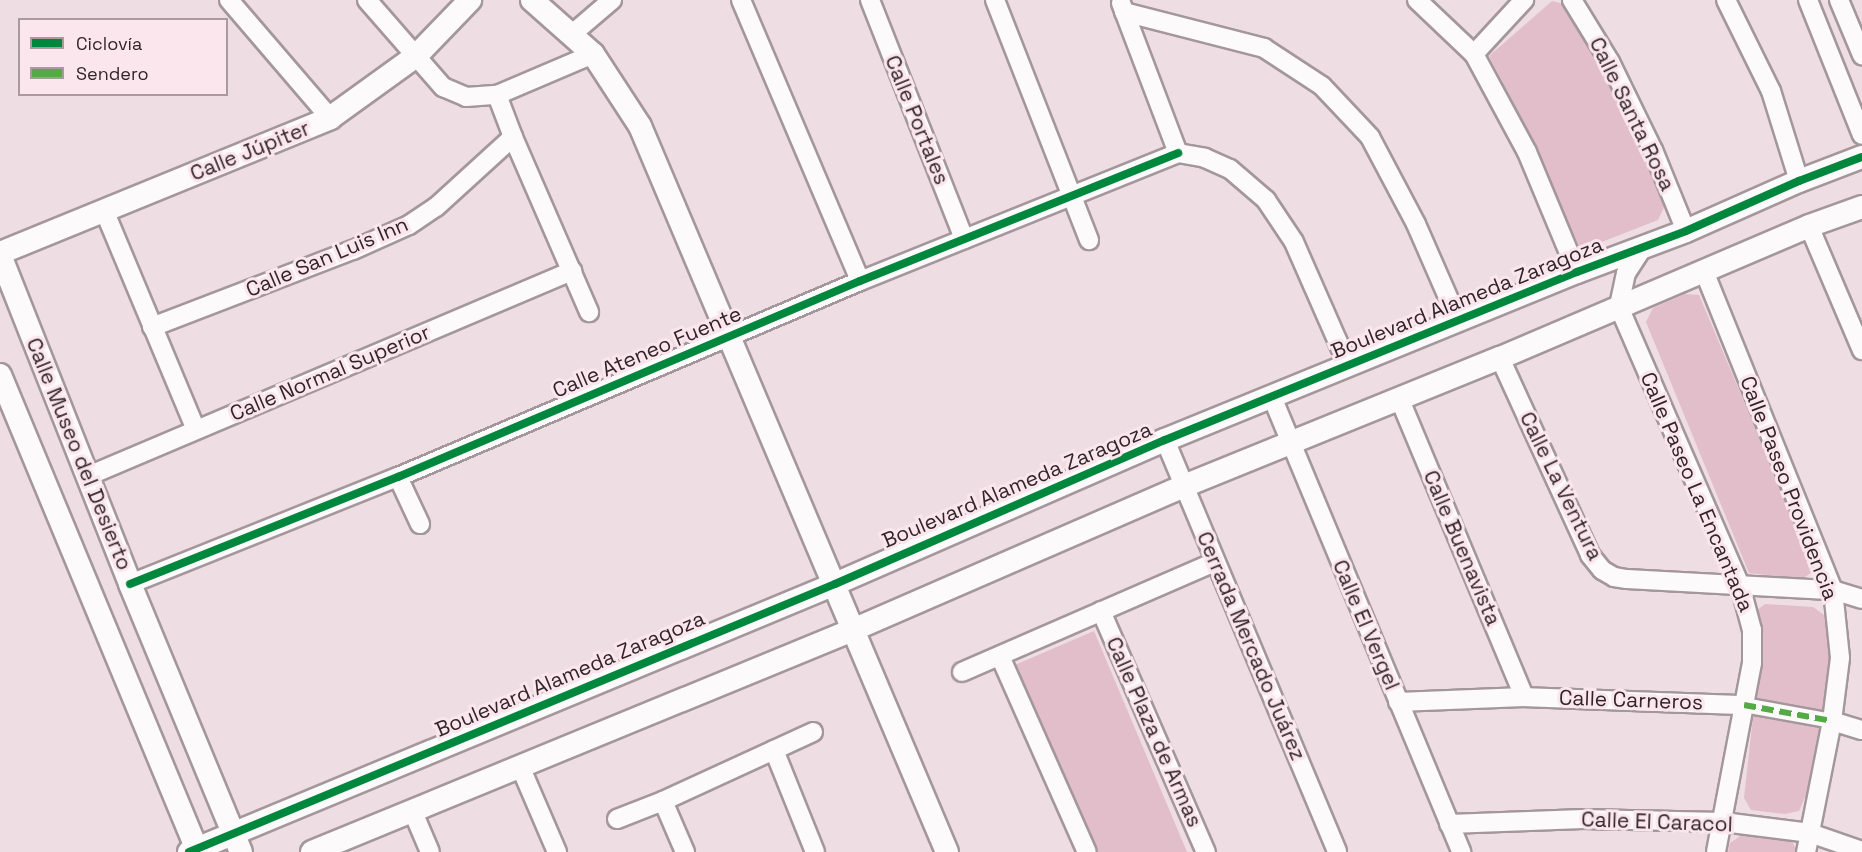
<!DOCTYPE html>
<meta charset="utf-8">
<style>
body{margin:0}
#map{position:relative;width:1862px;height:852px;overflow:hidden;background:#eedde3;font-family:"Space Grotesk",sans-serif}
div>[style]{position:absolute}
.green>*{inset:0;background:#e2beca}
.roads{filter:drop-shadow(2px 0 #a4979c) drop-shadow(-2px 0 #a4979c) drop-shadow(0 2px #a4979c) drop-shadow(0 -2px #a4979c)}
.pedestrian>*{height:14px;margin:-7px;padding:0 7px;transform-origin:7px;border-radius:7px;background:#fcfafb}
.minor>*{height:18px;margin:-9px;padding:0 9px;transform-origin:9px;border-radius:9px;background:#fcfafb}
.tertiary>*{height:22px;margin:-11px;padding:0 11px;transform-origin:11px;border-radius:11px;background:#fcfafb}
.quiet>*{height:6px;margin-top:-3px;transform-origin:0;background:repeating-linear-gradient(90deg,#54aa44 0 12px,transparent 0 18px)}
.cycleway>*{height:8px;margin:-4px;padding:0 4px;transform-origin:4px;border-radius:4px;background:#00873e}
span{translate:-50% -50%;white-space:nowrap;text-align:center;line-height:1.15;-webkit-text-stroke:6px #fbe6ed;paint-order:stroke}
.street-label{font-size:21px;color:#312529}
.legend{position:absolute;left:18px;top:18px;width:210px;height:78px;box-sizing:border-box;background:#fbe6ed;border:2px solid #aa999f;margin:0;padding:8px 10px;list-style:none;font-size:18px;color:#312529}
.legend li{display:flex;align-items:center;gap:12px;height:30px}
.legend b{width:30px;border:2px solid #aa999f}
</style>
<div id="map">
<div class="green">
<i style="clip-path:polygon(1552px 1px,1567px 5px,1583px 23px,1665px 205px,1658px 220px,1581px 250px,1517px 110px,1489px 56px)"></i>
<i style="clip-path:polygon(1685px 294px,1699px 295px,1815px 570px,1802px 579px,1749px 573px,1646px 322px,1653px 308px)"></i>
<i style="clip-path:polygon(1765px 604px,1813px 607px,1824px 615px,1832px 649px,1813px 779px,1799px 811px,1785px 814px,1751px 810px,1744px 798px,1759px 663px,1756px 611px)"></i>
<i style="clip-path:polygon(1094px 631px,1187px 852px,1094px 852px,1015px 665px)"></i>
<i style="clip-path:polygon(1742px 835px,1792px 841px,1797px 852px,1728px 852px,1730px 843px)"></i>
</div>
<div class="roads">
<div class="pedestrian">
<i style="left:1744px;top:705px;width:89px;rotate:10.3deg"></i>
</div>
<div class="minor">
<i style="left:229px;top:0;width:155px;rotate:49.4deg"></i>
<i style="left:367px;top:0;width:116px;rotate:48.9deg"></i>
<i style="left:443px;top:87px;width:25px;rotate:23deg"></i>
<i style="left:466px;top:97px;width:31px;rotate:-4deg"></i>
<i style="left:497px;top:95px;width:104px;rotate:-23.1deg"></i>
<i style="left:741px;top:0;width:305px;rotate:67deg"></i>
<i style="left:870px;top:0;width:257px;rotate:68.5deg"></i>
<i style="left:995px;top:0;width:258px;rotate:68.6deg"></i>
<i style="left:1417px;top:0;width:79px;rotate:43.5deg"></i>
<i style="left:1474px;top:54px;width:111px;rotate:61.6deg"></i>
<i style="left:1527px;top:152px;width:130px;rotate:67.4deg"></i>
<i style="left:1572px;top:0;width:73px;rotate:58.5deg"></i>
<i style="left:1610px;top:62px;width:98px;rotate:64deg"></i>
<i style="left:1653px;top:150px;width:87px;rotate:67.8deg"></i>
<i style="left:1726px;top:0;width:102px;rotate:63.7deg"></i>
<i style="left:1771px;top:91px;width:94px;rotate:72.7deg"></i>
<i style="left:1808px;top:0;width:145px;rotate:68.2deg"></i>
<i style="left:1839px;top:0;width:60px;rotate:67.3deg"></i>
<i style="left:1121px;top:3px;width:160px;rotate:69.2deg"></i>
<i style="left:1124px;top:12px;width:145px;rotate:14.4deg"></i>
<i style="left:1264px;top:48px;width:69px;rotate:33.2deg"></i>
<i style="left:1322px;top:86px;width:70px;rotate:46.7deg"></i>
<i style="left:1370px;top:137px;width:98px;rotate:62.1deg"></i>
<i style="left:1416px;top:224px;width:105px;rotate:66.4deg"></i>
<i style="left:571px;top:35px;width:54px;rotate:-40.5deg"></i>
<i style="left:1474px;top:54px;width:74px;rotate:-47.2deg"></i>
<i style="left:497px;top:95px;width:45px;rotate:69.1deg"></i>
<i style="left:513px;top:137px;width:191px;rotate:66.5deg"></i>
<i style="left:1178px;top:153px;width:27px;rotate:10deg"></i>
<i style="left:1205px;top:158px;width:27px;rotate:24deg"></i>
<i style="left:1230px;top:169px;width:48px;rotate:40.7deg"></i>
<i style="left:1266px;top:200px;width:50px;rotate:56.3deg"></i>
<i style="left:1294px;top:242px;width:134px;rotate:66.3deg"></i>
<i style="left:104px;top:210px;width:238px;rotate:67.3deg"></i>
<i style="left:1809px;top:226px;width:135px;rotate:66.9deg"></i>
<i style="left:1643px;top:247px;width:31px;rotate:123deg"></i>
<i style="left:1626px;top:273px;width:35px;rotate:102deg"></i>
<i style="left:1619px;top:307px;width:303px;rotate:66.5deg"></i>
<i style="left:1740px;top:585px;width:47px;rotate:75.1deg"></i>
<i style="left:1752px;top:630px;width:33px;rotate:90deg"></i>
<i style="left:1752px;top:663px;width:192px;rotate:100.8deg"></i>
<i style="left:1704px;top:271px;width:344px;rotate:68deg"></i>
<i style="left:1833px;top:590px;width:68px;rotate:84.1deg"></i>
<i style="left:1840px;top:658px;width:64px;rotate:97.2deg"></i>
<i style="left:1832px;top:721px;width:134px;rotate:101.2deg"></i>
<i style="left:152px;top:327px;width:215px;rotate:-21deg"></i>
<i style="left:353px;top:250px;width:61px;rotate:-24.1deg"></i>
<i style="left:409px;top:225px;width:32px;rotate:-34deg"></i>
<i style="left:436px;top:207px;width:104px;rotate:-42.3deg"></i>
<i style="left:1500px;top:358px;width:217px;rotate:65.4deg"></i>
<i style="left:1590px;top:555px;width:19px;rotate:51deg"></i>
<i style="left:1602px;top:570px;width:14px;rotate:30deg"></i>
<i style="left:1614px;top:577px;width:13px;rotate:9deg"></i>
<i style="left:1627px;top:579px;width:206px;rotate:3.1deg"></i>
<i style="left:1833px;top:590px;width:30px;rotate:17deg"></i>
<i style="left:1272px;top:397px;width:493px;rotate:67.4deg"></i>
<i style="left:1400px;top:400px;width:322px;rotate:67.3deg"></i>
<i style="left:1165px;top:440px;width:446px;rotate:67.3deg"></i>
<i style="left:88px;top:476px;width:526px;rotate:-22.96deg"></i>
<i style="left:398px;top:477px;width:52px;rotate:64.9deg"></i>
<i style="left:130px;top:584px;width:289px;rotate:-21.8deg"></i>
<i style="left:398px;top:477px;width:502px;rotate:-22.99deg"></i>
<i style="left:860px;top:281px;width:343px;rotate:-21.9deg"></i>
<i style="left:1101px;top:611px;width:263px;rotate:66.5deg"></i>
<i style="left:1000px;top:656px;width:214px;rotate:66.1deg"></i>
<i style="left:962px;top:672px;width:276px;rotate:-23.5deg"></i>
<i style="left:1398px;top:702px;width:126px;rotate:-2.3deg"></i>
<i style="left:1524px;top:697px;width:220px;rotate:2.1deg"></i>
<i style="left:1832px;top:721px;width:31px;rotate:17deg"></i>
<i style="left:774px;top:750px;width:110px;rotate:68.1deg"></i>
<i style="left:520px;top:766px;width:94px;rotate:66.7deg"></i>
<i style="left:663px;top:801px;width:56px;rotate:66.7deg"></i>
<i style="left:413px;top:812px;width:43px;rotate:67deg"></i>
<i style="left:617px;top:819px;width:49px;rotate:-21.4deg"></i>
<i style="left:663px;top:801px;width:165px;rotate:-24.7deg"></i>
<i style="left:1449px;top:824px;width:134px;rotate:-2.1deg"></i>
<i style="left:1583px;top:819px;width:140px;rotate:1.2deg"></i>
<i style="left:1723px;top:822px;width:88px;rotate:7.2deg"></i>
<i style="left:1810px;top:833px;width:55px;rotate:19.1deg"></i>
</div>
<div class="tertiary">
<i style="left:532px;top:0;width:81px;rotate:41.5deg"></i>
<i style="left:593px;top:54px;width:86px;rotate:56.9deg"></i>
<i style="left:640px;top:126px;width:788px;rotate:67.08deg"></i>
<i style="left:0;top:253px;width:357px;rotate:-22.2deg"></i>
<i style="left:330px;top:118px;width:106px;rotate:-35.8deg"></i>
<i style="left:416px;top:56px;width:78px;rotate:-46deg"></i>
<i style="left:0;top:255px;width:354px;rotate:68.4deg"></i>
<i style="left:130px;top:584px;width:290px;rotate:67.5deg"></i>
<i style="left:0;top:375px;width:516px;rotate:67.46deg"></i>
<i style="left:189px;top:852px;width:699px;rotate:-22.53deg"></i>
<i style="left:835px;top:584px;width:360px;rotate:-23.6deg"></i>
<i style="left:1165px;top:440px;width:445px;rotate:-22.2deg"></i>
<i style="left:1577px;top:272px;width:116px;rotate:-20.6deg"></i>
<i style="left:1686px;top:231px;width:124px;rotate:-23.9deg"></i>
<i style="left:1799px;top:181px;width:67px;rotate:-20.9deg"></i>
<i style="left:312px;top:852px;width:587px;rotate:-22.33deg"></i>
<i style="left:855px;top:629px;width:359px;rotate:-23.5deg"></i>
<i style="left:1184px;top:486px;width:341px;rotate:-22.1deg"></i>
<i style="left:1500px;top:358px;width:336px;rotate:-23.1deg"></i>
<i style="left:1809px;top:226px;width:56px;rotate:-19.7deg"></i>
</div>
</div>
<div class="quiet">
<i style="left:1744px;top:705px;width:89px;rotate:10.3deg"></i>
</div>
<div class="cycleway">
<i style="left:130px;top:584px;width:289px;rotate:-21.8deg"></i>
<i style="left:398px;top:477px;width:502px;rotate:-22.99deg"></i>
<i style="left:860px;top:281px;width:343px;rotate:-21.9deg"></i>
<i style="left:189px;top:852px;width:699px;rotate:-22.53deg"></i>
<i style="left:835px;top:584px;width:360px;rotate:-23.6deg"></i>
<i style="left:1165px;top:440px;width:445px;rotate:-22.2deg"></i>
<i style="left:1577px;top:272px;width:116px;rotate:-20.6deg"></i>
<i style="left:1686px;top:231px;width:124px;rotate:-23.9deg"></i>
<i style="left:1799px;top:181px;width:67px;rotate:-20.9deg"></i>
</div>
<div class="street-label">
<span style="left:1632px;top:114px;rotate:64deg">Calle Santa Rosa</span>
<span style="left:917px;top:120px;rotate:68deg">Calle Portales</span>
<span style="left:250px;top:151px;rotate:-22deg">Calle Júpiter</span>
<span style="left:327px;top:257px;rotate:-23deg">Calle San Luis Inn</span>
<span style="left:1467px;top:298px;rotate:-22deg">Boulevard Alameda Zaragoza</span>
<span style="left:647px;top:352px;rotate:-23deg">Calle Ateneo Fuente</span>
<span style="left:330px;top:373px;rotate:-23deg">Calle Normal Superior</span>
<span style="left:79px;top:454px;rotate:68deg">Calle Museo del Desierto</span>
<span style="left:1017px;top:485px;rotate:-23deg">Boulevard Alameda Zaragoza</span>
<span style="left:1561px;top:486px;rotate:64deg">Calle La Ventura</span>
<span style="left:1789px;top:488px;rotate:69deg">Calle Paseo Providencia</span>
<span style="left:1697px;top:492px;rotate:67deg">Calle Paseo La Encantada</span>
<span style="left:1462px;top:548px;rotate:67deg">Calle Buenavista</span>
<span style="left:1366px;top:625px;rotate:67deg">Calle El Vergel</span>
<span style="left:1251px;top:646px;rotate:67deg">Cerrada Mercado Juárez</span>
<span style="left:570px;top:674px;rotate:-23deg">Boulevard Alameda Zaragoza</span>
<span style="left:1631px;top:700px;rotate:2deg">Calle Carneros</span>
<span style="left:1154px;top:732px;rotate:66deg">Calle Plaza de Armas</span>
<span style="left:1657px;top:822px;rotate:2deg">Calle El Caracol</span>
</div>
<ul class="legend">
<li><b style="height:8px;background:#00873e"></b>Ciclovía</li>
<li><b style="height:8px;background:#54aa44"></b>Sendero</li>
</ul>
</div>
